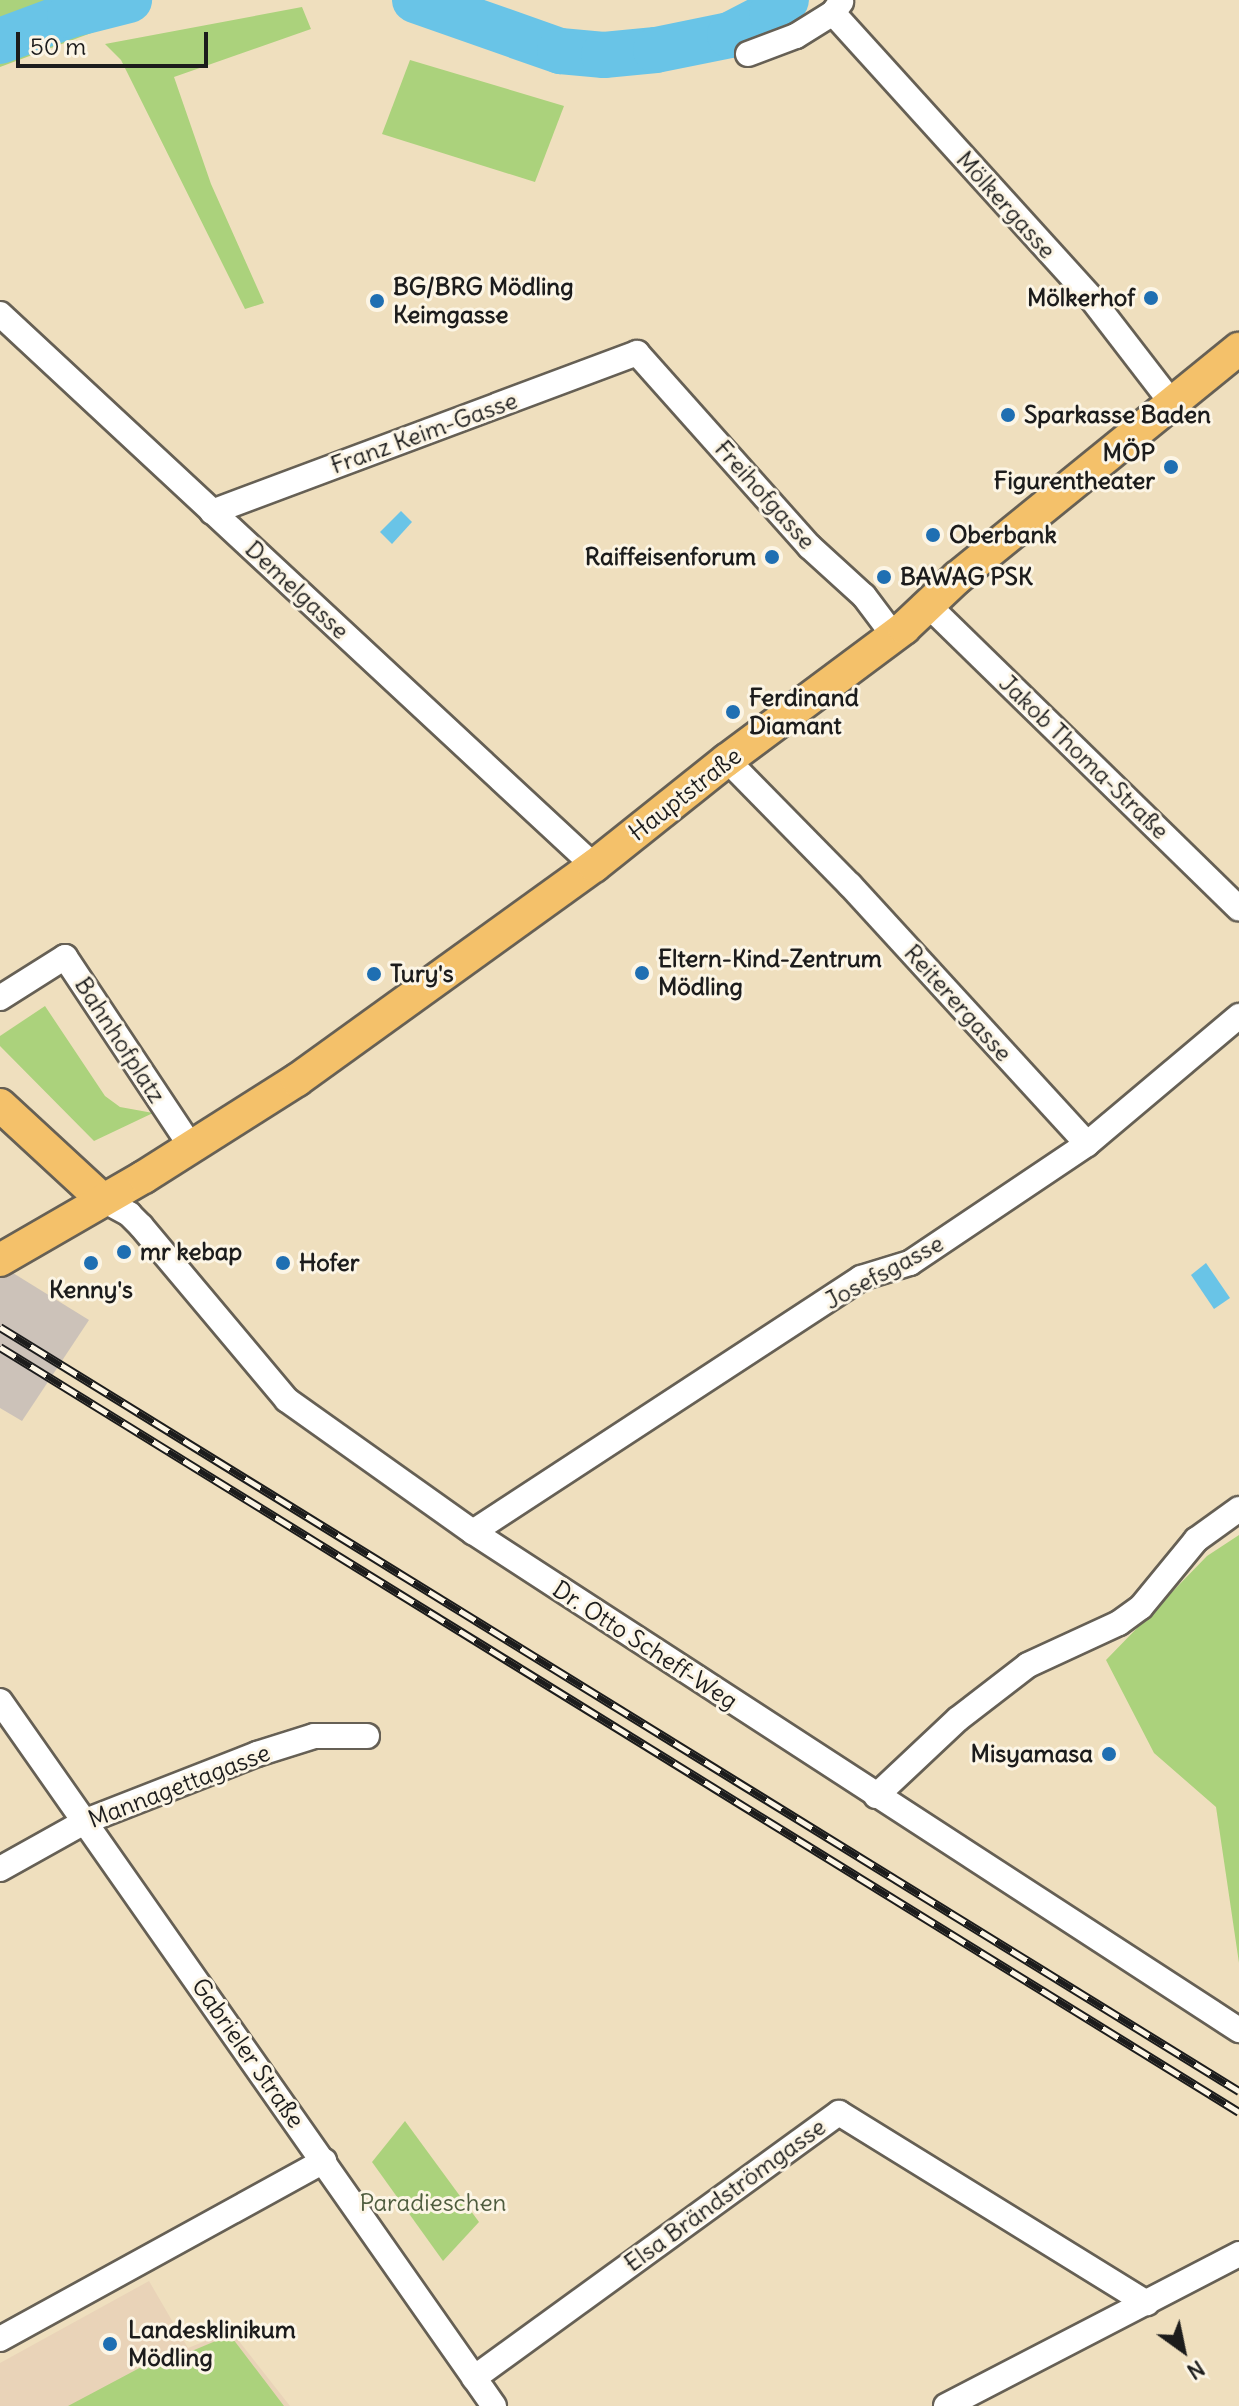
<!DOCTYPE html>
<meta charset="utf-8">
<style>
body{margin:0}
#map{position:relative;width:1239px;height:2406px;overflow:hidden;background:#efdfbe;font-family:Delius,sans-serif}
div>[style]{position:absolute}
.built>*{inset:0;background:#e9d3b8}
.industrial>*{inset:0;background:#ccc2b9}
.green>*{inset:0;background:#abd27c}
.water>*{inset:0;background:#69c4e7}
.river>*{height:46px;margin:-23px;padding:0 23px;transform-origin:23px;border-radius:23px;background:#69c4e7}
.roads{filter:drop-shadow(2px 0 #666055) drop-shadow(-2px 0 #666055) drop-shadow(0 2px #666055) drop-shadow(0 -2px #666055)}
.minor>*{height:24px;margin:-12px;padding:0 12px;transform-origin:12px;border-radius:12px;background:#fff}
.major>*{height:32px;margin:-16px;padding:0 16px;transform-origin:16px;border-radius:16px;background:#f4c16a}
.rail>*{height:9px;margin-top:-4.5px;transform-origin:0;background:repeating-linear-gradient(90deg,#fcf5e5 0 18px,#1c1c1c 0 36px);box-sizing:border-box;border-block:2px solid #1c1c1c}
.dots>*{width:22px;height:22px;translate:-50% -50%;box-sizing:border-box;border:4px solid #fcf5e5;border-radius:50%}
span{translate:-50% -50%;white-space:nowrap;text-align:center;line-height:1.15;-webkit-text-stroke:6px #fcf5e5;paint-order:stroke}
.street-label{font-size:24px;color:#1c1c1c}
.poi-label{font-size:24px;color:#1c1c1c;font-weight:700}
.left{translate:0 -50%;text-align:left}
.right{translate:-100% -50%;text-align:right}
.park-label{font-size:24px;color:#4e5c3e}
.north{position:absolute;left:1143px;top:2310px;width:80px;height:80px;-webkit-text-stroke:6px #fcf5e5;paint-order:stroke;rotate:147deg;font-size:22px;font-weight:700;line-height:32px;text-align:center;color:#1c1c1c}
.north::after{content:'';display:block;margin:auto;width:28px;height:36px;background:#1c1c1c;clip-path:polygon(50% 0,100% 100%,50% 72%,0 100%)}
.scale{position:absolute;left:16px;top:32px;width:192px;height:36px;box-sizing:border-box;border:4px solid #1c1c1c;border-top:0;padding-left:10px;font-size:24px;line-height:28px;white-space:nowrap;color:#1c1c1c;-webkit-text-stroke:6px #fcf5e5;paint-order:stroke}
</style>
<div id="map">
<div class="built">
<i style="clip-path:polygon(149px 2281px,188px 2348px,231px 2331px,290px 2406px,0 2406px,0 2363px)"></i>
</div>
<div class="industrial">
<i style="clip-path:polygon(0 1265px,89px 1320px,22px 1421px,0 1408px)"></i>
</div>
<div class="green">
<i style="clip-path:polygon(0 0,95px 0,102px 29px,0 67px)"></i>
<i style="clip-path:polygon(302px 7px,311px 29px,174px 77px,211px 184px,264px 303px,245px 309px,121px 60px,105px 44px)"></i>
<i style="clip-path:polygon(410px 60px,564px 106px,535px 182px,382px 134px)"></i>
<i style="clip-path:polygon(45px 1006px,105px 1096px,120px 1107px,153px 1113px,94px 1141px,0 1046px,0 1036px)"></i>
<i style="clip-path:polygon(1239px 1535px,1239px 1963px,1216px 1807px,1154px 1753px,1106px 1660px,1207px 1556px)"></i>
<i style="clip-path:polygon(405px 2121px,479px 2222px,443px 2261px,372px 2162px)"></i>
<i style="clip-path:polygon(230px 2335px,284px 2406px,68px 2406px,179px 2347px,187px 2353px)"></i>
</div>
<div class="water">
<i style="clip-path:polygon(401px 511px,412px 522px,392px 544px,380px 532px)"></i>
<i style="clip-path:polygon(1206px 1263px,1230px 1298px,1214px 1309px,1191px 1275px)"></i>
</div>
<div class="river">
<i style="left:415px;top:0;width:154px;rotate:19.4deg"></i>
<i style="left:560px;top:51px;width:44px;rotate:5.2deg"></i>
<i style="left:604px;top:55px;width:52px;rotate:-5.5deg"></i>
<i style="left:656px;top:50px;width:76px;rotate:-11.5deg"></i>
<i style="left:730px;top:35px;width:47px;rotate:-27.6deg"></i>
<i style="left:772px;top:13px;width:19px;rotate:-43deg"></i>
<i style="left:0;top:41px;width:75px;rotate:-20.4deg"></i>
<i style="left:70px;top:15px;width:61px;rotate:-14.3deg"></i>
</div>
<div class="roads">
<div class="minor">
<i style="left:833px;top:13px;width:384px;rotate:47.8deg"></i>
<i style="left:1091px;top:298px;width:133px;rotate:52.4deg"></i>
<i style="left:748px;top:54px;width:51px;rotate:-20.6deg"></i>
<i style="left:796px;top:36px;width:44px;rotate:-31.9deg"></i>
<i style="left:833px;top:13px;width:14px;rotate:-54deg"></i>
<i style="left:0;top:314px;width:811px;rotate:42.9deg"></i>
<i style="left:212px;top:512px;width:454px;rotate:-20.5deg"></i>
<i style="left:637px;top:353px;width:259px;rotate:48.3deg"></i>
<i style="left:809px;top:546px;width:74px;rotate:42.3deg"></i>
<i style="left:864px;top:596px;width:50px;rotate:53.1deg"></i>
<i style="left:929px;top:606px;width:433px;rotate:44.3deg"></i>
<i style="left:727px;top:760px;width:175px;rotate:45.5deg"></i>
<i style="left:850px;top:885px;width:351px;rotate:47.5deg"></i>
<i style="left:0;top:998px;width:77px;rotate:-32.2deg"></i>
<i style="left:65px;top:957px;width:228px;rotate:56.4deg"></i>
<i style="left:103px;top:1200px;width:30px;rotate:28deg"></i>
<i style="left:129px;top:1214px;width:17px;rotate:45deg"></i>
<i style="left:141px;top:1226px;width:227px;rotate:50deg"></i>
<i style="left:287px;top:1400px;width:228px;rotate:35.4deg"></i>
<i style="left:473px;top:1532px;width:914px;rotate:33.03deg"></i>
<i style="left:473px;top:1532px;width:464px;rotate:-33.2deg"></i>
<i style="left:861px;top:1278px;width:51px;rotate:-17deg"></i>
<i style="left:910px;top:1263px;width:213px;rotate:-33.9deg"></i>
<i style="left:1087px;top:1144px;width:199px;rotate:-40.1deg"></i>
<i style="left:0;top:1701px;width:861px;rotate:54.98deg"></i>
<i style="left:876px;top:1796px;width:112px;rotate:-43.2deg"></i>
<i style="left:958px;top:1719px;width:88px;rotate:-37.6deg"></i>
<i style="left:1028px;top:1665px;width:100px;rotate:-24.8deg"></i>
<i style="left:1119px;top:1623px;width:27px;rotate:-36deg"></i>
<i style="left:1141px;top:1607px;width:87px;rotate:-50.6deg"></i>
<i style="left:1196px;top:1540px;width:53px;rotate:-35.8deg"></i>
<i style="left:0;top:1869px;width:98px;rotate:-29.2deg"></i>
<i style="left:86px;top:1821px;width:184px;rotate:-21.4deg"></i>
<i style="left:257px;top:1754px;width:60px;rotate:-17.5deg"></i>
<i style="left:314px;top:1736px;width:53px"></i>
<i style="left:0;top:2339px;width:370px;rotate:-28.8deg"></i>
<i style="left:474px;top:2378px;width:451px;rotate:-36deg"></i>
<i style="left:839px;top:2113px;width:362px;rotate:31.7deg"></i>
<i style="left:946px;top:2406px;width:330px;rotate:-27.4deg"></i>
</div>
<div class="major">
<i style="left:0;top:1105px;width:140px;rotate:42.7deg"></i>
<i style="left:0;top:1260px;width:166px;rotate:-30deg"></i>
<i style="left:144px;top:1177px;width:181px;rotate:-32.4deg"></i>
<i style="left:297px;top:1080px;width:366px;rotate:-35.8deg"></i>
<i style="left:594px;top:866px;width:170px;rotate:-38.6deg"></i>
<i style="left:727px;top:760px;width:221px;rotate:-36.7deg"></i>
<i style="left:904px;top:628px;width:74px;rotate:-43.4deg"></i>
<i style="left:958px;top:577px;width:362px;rotate:-39.1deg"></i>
</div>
</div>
<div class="rail">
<i style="left:0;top:1327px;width:1456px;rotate:31.66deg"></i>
<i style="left:0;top:1347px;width:1456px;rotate:31.69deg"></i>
</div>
<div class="dots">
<i style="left:1151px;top:298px;background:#1f6fb2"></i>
<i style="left:377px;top:301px;background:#1f6fb2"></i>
<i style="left:1008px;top:415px;background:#1f6fb2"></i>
<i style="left:1171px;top:467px;background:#1f6fb2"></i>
<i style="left:933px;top:535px;background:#1f6fb2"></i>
<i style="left:772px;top:557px;background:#1f6fb2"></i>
<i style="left:884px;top:577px;background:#1f6fb2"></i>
<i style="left:733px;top:712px;background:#1f6fb2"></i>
<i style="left:642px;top:973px;background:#1f6fb2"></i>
<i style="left:374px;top:974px;background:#1f6fb2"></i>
<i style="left:124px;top:1252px;background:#1f6fb2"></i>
<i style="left:91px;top:1263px;background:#1f6fb2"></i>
<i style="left:283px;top:1263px;background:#1f6fb2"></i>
<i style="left:1109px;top:1754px;background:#1f6fb2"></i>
<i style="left:110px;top:2344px;background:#1f6fb2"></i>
</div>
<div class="street-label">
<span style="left:1006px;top:205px;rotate:48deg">Mölkergasse</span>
<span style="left:424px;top:433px;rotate:-20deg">Franz Keim-Gasse</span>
<span style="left:765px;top:495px;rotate:48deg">Freihofgasse</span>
<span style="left:297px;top:590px;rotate:43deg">Demelgasse</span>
<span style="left:1084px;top:757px;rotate:44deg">Jakob Thoma-Straße</span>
<span style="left:685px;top:794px;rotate:-38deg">Hauptstraße</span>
<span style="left:958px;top:1003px;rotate:48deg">Reiterergasse</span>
<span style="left:120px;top:1040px;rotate:57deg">Bahnhofplatz</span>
<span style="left:884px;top:1272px;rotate:-28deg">Josefsgasse</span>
<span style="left:645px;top:1645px;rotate:33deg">Dr. Otto Scheff-Weg</span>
<span style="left:179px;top:1786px;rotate:-21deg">Mannagettagasse</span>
<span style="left:248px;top:2053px;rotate:55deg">Gabrieler Straße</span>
<span style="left:725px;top:2195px;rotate:-36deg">Elsa Brändströmgasse</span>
</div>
<div class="poi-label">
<span class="left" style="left:393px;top:301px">BG/BRG Mödling<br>Keimgasse</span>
<span class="right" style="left:1135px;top:298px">Mölkerhof</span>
<span class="left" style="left:1024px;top:415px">Sparkasse Baden</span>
<span class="right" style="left:1155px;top:467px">MÖP<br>Figurentheater</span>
<span class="left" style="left:949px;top:535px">Oberbank</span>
<span class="right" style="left:756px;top:557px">Raiffeisenforum</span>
<span class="left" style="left:900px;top:577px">BAWAG PSK</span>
<span class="left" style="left:749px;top:712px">Ferdinand<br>Diamant</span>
<span class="left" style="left:658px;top:973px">Eltern-Kind-Zentrum<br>Mödling</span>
<span class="left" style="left:390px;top:974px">Tury's</span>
<span class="left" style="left:140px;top:1252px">mr kebap</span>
<span class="left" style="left:299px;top:1263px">Hofer</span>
<span style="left:91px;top:1290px">Kenny's</span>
<span class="right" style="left:1093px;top:1754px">Misyamasa</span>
<span class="left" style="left:128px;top:2344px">Landesklinikum<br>Mödling</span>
</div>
<div class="park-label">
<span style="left:433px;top:2203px">Paradieschen</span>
</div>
<div class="north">N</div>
<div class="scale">50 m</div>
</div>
